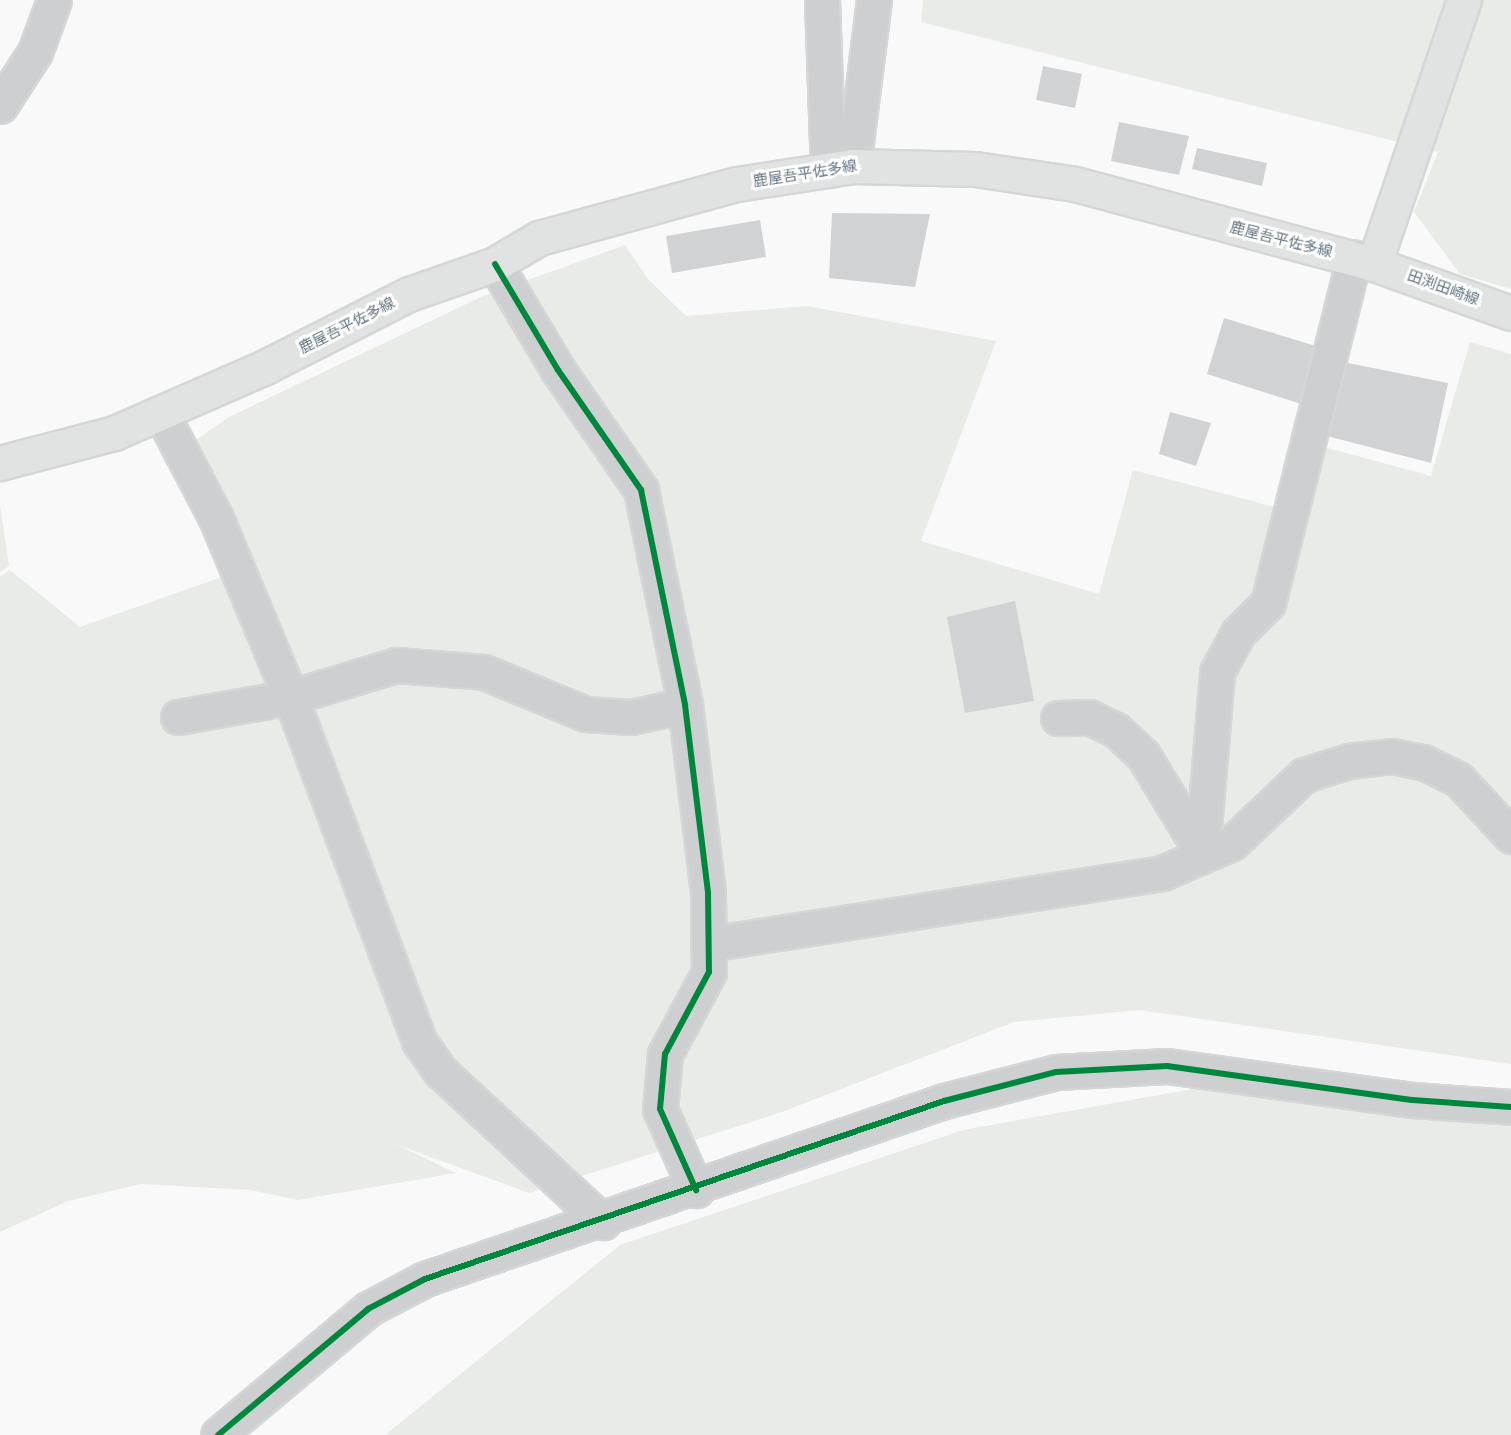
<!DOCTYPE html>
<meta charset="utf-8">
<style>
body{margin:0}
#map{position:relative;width:1511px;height:1435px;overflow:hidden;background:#f9f9f9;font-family:"Work Sans","Noto Sans JP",sans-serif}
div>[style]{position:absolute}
.green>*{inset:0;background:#e8ebe6}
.building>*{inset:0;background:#d0d2d3}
.roads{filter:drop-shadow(2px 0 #d5d6d7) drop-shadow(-2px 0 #d5d6d7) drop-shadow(0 2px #d5d6d7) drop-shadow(0 -2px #d5d6d7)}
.minor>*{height:33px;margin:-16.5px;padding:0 16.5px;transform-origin:16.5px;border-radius:16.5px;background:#cecfd0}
.major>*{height:33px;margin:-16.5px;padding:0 16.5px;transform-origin:16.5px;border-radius:16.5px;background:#e1e2e2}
.cycleway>*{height:6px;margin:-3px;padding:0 3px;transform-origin:3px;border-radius:3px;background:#00873e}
span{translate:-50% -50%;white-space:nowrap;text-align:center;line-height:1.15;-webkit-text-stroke:6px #fff;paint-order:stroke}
.street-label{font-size:15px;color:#657683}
</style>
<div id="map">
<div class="green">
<i style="clip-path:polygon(923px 0,1511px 0,1511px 289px,1460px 274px,1414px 212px,1438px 152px,921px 22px)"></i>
<i style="clip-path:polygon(625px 245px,648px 279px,686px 316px,807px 306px,996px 341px,921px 541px,1099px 594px,1133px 470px,1275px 507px,1302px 441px,1431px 476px,1470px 342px,1511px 354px,1511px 1064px,1140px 1010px,1014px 1022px,782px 1112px,529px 1193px,395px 1144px,456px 1173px,298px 1200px,250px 1190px,142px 1184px,68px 1201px,0 1232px,0 577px,10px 570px,80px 627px,250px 567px,192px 443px,229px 417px,481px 297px)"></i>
<i style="clip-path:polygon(0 505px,9px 566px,0 572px)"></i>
<i style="clip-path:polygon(1265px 1076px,1511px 1105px,1511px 1435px,385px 1435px,620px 1245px,963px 1130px)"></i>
</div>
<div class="building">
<i style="clip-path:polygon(1043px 66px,1082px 74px,1075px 108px,1036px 100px)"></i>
<i style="clip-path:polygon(1119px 122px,1189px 136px,1179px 175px,1111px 161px)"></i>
<i style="clip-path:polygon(1197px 148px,1267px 163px,1262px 186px,1192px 169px)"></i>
<i style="clip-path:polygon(832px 213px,930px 214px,915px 287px,829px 278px)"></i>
<i style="clip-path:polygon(760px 220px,766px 257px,672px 273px,666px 236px)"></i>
<i style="clip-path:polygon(1224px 318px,1322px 348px,1301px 404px,1207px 374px)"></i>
<i style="clip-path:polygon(1338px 361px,1448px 383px,1431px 463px,1323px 435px)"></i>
<i style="clip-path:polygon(1170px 412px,1211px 423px,1196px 466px,1159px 454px)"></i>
<i style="clip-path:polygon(1015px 601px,1034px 701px,965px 713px,947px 617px)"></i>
</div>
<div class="roads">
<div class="minor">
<i style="left:822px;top:0;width:170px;rotate:88deg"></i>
<i style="left:0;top:106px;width:64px;rotate:-57.1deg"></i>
<i style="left:35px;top:52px;width:55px;rotate:-69.9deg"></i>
<i style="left:853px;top:166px;width:167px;rotate:-82.8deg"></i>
<i style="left:495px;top:264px;width:123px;rotate:59.3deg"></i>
<i style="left:558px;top:370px;width:146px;rotate:55.3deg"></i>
<i style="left:641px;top:490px;width:219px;rotate:78.4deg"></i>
<i style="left:685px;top:705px;width:189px;rotate:83deg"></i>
<i style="left:708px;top:893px;width:79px;rotate:89.3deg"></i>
<i style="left:709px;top:972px;width:93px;rotate:118.2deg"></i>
<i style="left:665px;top:1054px;width:55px;rotate:95.2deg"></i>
<i style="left:660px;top:1109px;width:89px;rotate:66deg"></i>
<i style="left:161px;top:413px;width:119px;rotate:62.4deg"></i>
<i style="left:216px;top:518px;width:190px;rotate:67.4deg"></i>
<i style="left:289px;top:693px;width:371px;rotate:69.5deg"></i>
<i style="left:419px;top:1041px;width:38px;rotate:55deg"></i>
<i style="left:441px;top:1072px;width:221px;rotate:42.8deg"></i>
<i style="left:178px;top:717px;width:115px;rotate:-10deg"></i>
<i style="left:291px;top:697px;width:110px;rotate:-16.9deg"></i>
<i style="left:396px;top:665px;width:88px;rotate:4.5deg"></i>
<i style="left:484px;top:672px;width:110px;rotate:22.4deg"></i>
<i style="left:586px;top:714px;width:45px;rotate:3.8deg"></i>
<i style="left:631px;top:717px;width:55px;rotate:-12.5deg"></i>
<i style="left:1058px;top:718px;width:31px;rotate:-2deg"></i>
<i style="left:1089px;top:717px;width:30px;rotate:26deg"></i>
<i style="left:1116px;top:730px;width:37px;rotate:43deg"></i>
<i style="left:1143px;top:755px;width:114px;rotate:58.7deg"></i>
<i style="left:1202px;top:852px;width:181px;rotate:-85.2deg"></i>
<i style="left:1217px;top:672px;width:44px;rotate:-61.7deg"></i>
<i style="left:1238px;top:633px;width:42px;rotate:-45deg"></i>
<i style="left:1268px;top:603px;width:356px;rotate:-76deg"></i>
<i style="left:709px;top:944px;width:459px;rotate:-8.9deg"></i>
<i style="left:1162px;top:873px;width:76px;rotate:-23.2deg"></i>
<i style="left:1232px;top:843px;width:99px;rotate:-43.4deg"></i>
<i style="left:1304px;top:775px;width:47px;rotate:-17.3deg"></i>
<i style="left:1349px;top:761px;width:42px;rotate:-6.8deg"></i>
<i style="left:1391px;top:756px;width:33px;rotate:11deg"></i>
<i style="left:1423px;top:762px;width:39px;rotate:26deg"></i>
<i style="left:1458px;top:779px;width:78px;rotate:47.1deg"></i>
<i style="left:218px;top:1435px;width:196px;rotate:-40deg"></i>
<i style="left:368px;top:1309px;width:64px;rotate:-27.8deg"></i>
<i style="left:425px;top:1279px;width:549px;rotate:-18.93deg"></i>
<i style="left:944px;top:1101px;width:116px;rotate:-14.5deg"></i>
<i style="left:1056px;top:1072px;width:111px;rotate:-3.1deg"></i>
<i style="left:1167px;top:1066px;width:247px;rotate:7.9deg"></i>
<i style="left:1412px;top:1100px;width:99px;rotate:4deg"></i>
</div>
<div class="major">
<i style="left:1374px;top:264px;width:279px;rotate:-71.2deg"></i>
<i style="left:0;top:463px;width:118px;rotate:-14.7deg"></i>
<i style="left:114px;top:433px;width:165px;rotate:-23.6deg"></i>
<i style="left:265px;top:367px;width:161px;rotate:-26.9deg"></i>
<i style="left:409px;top:294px;width:91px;rotate:-19.2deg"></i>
<i style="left:495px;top:264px;width:51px;rotate:-30.6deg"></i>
<i style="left:539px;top:238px;width:205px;rotate:-15.3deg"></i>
<i style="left:737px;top:184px;width:117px;rotate:-8.8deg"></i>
<i style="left:853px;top:166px;width:122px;rotate:1.4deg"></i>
<i style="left:975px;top:169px;width:101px;rotate:8.5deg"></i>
<i style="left:1075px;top:184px;width:310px;rotate:15deg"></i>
<i style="left:1374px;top:264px;width:145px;rotate:19.7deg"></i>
</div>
</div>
<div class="cycleway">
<i style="left:495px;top:264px;width:123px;rotate:59.3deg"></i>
<i style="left:558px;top:370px;width:146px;rotate:55.3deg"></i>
<i style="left:641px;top:490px;width:219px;rotate:78.4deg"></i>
<i style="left:685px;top:705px;width:189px;rotate:83deg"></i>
<i style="left:708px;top:893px;width:79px;rotate:89.3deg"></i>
<i style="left:709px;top:972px;width:93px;rotate:118.2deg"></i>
<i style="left:665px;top:1054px;width:55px;rotate:95.2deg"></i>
<i style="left:660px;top:1109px;width:89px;rotate:66deg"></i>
<i style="left:218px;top:1435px;width:196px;rotate:-40deg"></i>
<i style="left:368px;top:1309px;width:64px;rotate:-27.8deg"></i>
<i style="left:425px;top:1279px;width:549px;rotate:-18.93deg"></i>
<i style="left:944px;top:1101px;width:116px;rotate:-14.5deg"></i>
<i style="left:1056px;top:1072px;width:111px;rotate:-3.1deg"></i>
<i style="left:1167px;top:1066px;width:247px;rotate:7.9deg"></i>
<i style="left:1412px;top:1100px;width:99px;rotate:4deg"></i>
</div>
<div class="street-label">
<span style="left:805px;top:174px;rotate:-9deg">鹿屋吾平佐多線</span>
<span style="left:1281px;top:240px;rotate:14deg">鹿屋吾平佐多線</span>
<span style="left:1443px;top:288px;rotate:20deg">田渕田崎線</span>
<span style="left:347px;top:326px;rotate:-27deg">鹿屋吾平佐多線</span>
</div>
</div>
